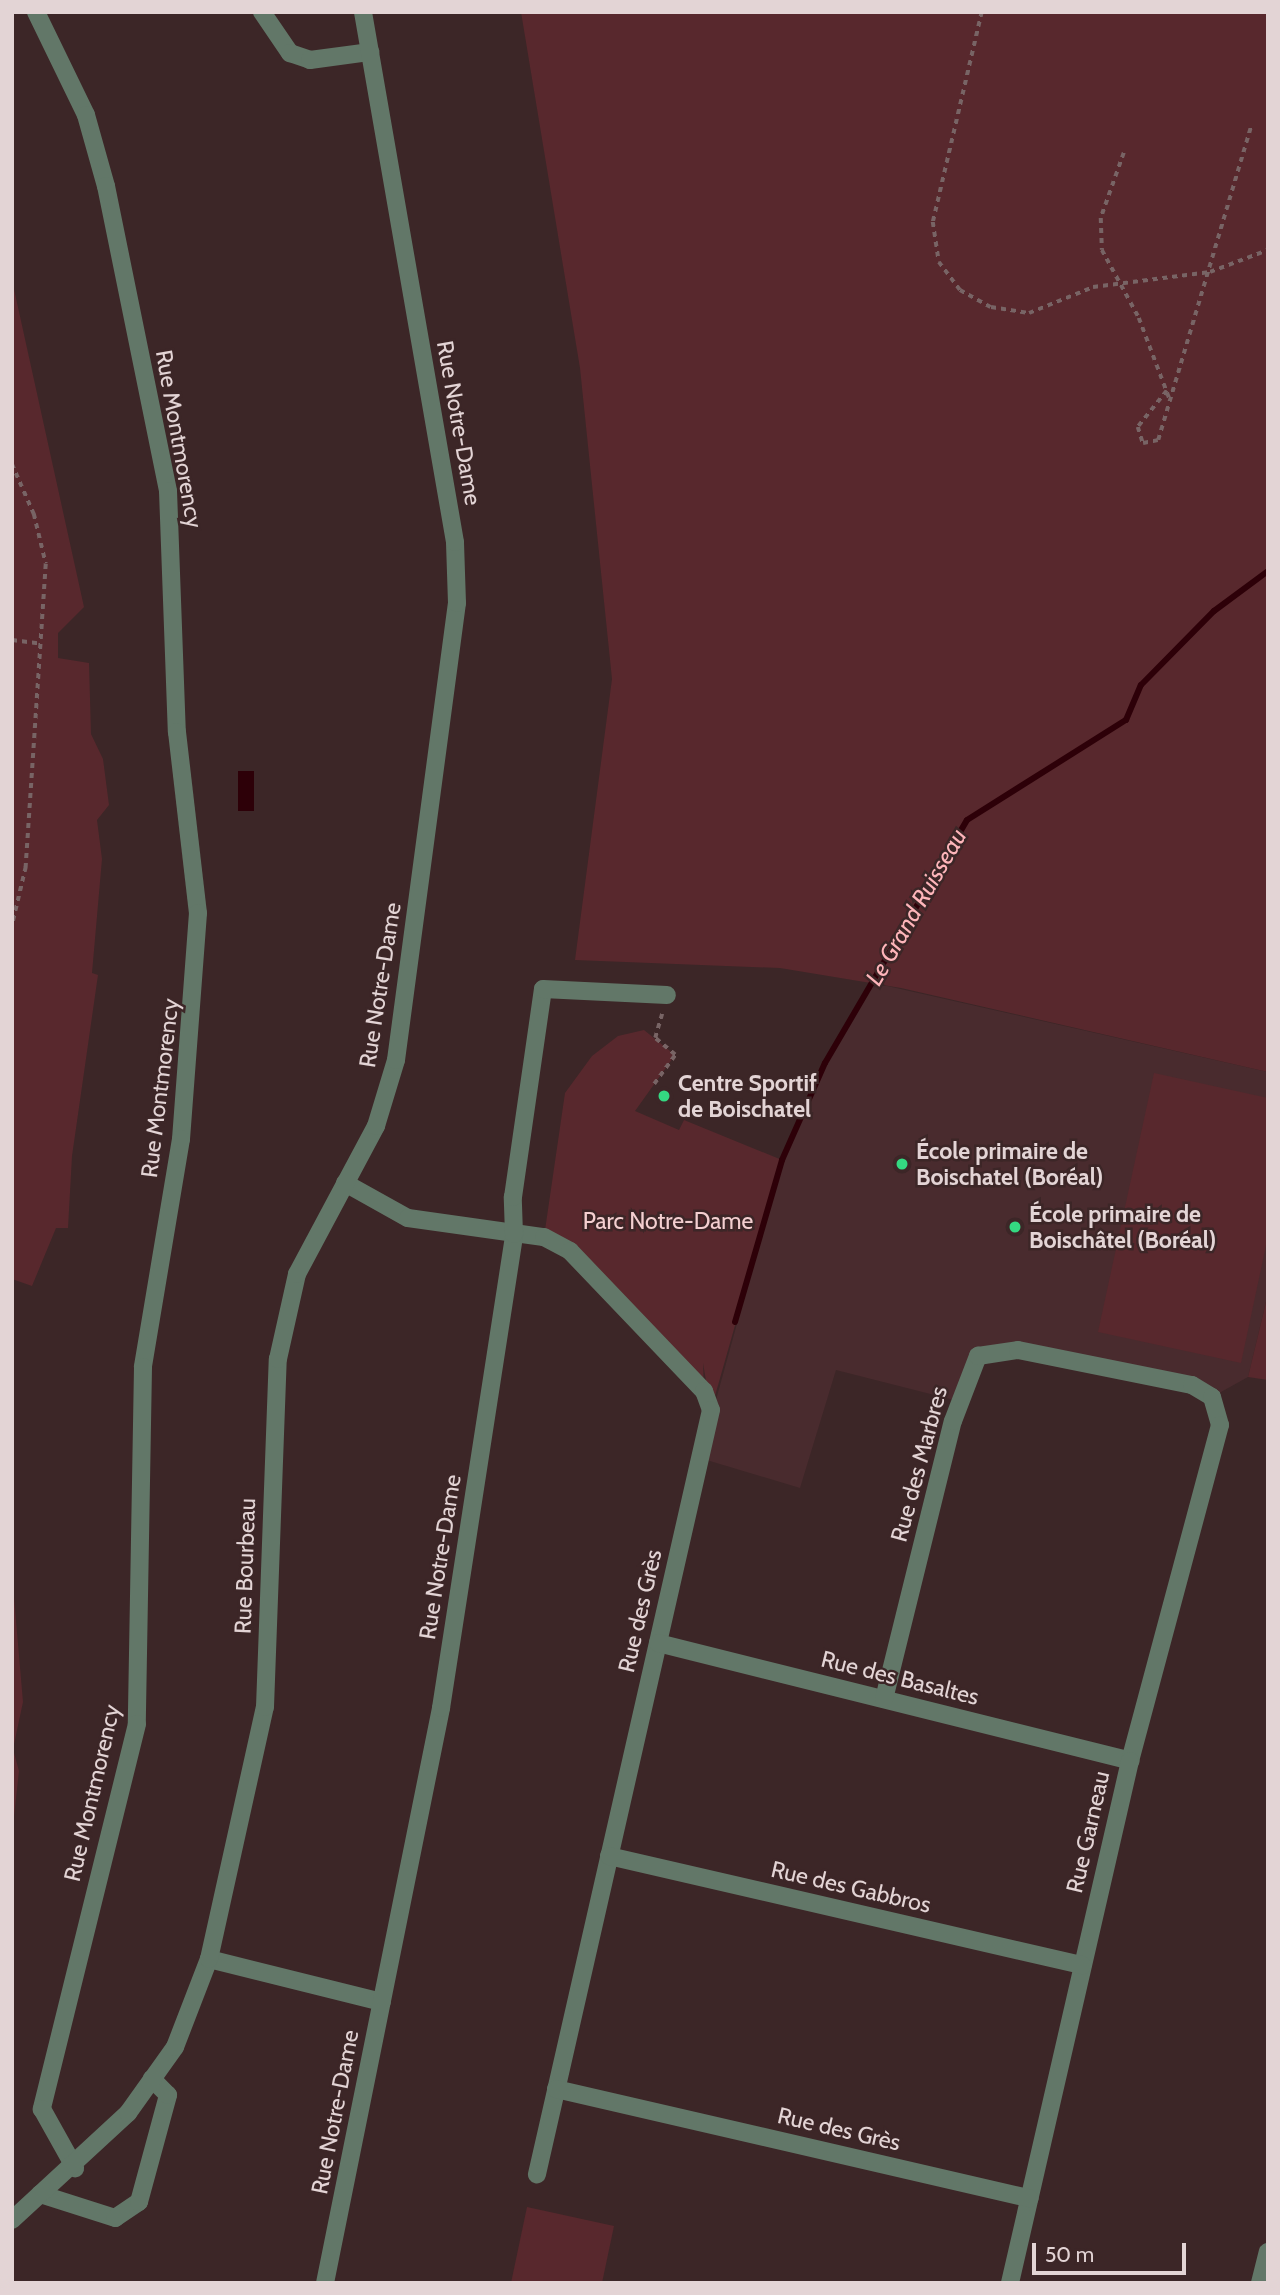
<!DOCTYPE html>
<meta charset="utf-8">
<style>
body{margin:0}
#map{position:relative;width:1280px;height:2295px;overflow:hidden;background:#3c2627;font-family:Cabin,sans-serif}
div>[style]{position:absolute}
.built>*{inset:0;background:#492b2e}
.green>*{inset:0;background:#58282d}
.water>*{inset:0;background:#2d0008}
.stream>*{height:6px;margin:-3px;padding:0 3px;transform-origin:3px;border-radius:3px;background:#2d0008}
.path>*{height:3.5px;margin-top:-1.75px;transform-origin:0;background:repeating-linear-gradient(90deg,#786465 0 5px,transparent 0 10px)}
.minor>*{height:18px;margin:-9px;padding:0 9px;transform-origin:9px;border-radius:9px;background:#627768}
.dots>*{width:19px;height:19px;translate:-50% -50%;box-sizing:border-box;border:4px solid #3c2627;border-radius:50%}
span{translate:-50% -50%;white-space:nowrap;text-align:center;line-height:1.15;-webkit-text-stroke:5px #3c2627;paint-order:stroke}
.street-label{font-size:23px;color:#e3d4d5}
.poi-label{font-size:23px;color:#e3d4d5;font-weight:700}
.left{translate:0 -50%;text-align:left}
.park-label{font-size:23px;color:#f4cfd0}
.water-label{font-size:24px;color:#feb5ba;font-style:italic}
.frame{position:absolute;inset:0;border:14px solid #e3d4d5;pointer-events:none}
.scale{position:absolute;left:1032px;top:2243px;width:154px;height:32px;box-sizing:border-box;border:4px solid #e3d4d5;border-top:0;padding-left:9px;font-size:21px;line-height:24px;white-space:nowrap;color:#e3d4d5;-webkit-text-stroke:5px #3c2627;paint-order:stroke}
</style>
<div id="map">
<div class="built">
<i style="clip-path:polygon(874px 983px,1268px 1072px,1268px 1294px,1248px 1377px,1212px 1397px,1018px 1350px,978px 1356px,958px 1401px,836px 1370px,800px 1488px,700px 1458px,782px 1160px,825px 1063px)"></i>
</div>
<div class="green">
<i style="clip-path:polygon(521px 12px,1268px 12px,1268px 1072px,901px 988px,780px 968px,575px 960px,612px 679px,580px 368px)"></i>
<i style="clip-path:polygon(12px 280px,84px 607px,58px 633px,58px 658px,89px 663px,91px 734px,103px 759px,109px 805px,97px 820px,102px 859px,92px 973px,98px 975px,72px 1156px,68px 1228px,56px 1228px,32px 1286px,12px 1279px)"></i>
<i style="clip-path:polygon(644px 1030px,675px 1055px,635px 1111px,679px 1130px,684px 1120px,782px 1160px,711px 1410px,703px 1363px,704px 1391px,544px 1237px,565px 1093px,592px 1056px,618px 1036px)"></i>
<i style="clip-path:polygon(1154px 1073px,1268px 1098px,1268px 1236px,1241px 1363px,1098px 1332px)"></i>
<i style="clip-path:polygon(1268px 1294px,1268px 1380px,1248px 1377px)"></i>
<i style="clip-path:polygon(12px 1574px,23px 1702px,13px 1749px,19px 1771px,12px 1835px)"></i>
<i style="clip-path:polygon(527px 2207px,614px 2226px,602px 2283px,511px 2283px)"></i>
</div>
<div class="water">
<i style="clip-path:polygon(238px 771px,254px 771px,254px 811px,238px 811px)"></i>
</div>
<div class="stream">
<i style="left:735px;top:1322px;width:169px;rotate:-73.8deg"></i>
<i style="left:782px;top:1160px;width:106px;rotate:-66.1deg"></i>
<i style="left:825px;top:1063px;width:281px;rotate:-59.7deg"></i>
<i style="left:967px;top:820px;width:188px;rotate:-32.2deg"></i>
<i style="left:1126px;top:720px;width:38px;rotate:-67deg"></i>
<i style="left:1141px;top:685px;width:104px;rotate:-45.4deg"></i>
<i style="left:1214px;top:611px;width:67px;rotate:-36.5deg"></i>
</div>
<div class="path">
<i style="left:982px;top:12px;width:216px;rotate:103.1deg"></i>
<i style="left:933px;top:222px;width:40px;rotate:81.5deg"></i>
<i style="left:939px;top:262px;width:35px;rotate:53deg"></i>
<i style="left:960px;top:290px;width:35px;rotate:29deg"></i>
<i style="left:991px;top:307px;width:38px;rotate:9deg"></i>
<i style="left:1029px;top:313px;width:69px;rotate:-22.1deg"></i>
<i style="left:1093px;top:287px;width:118px;rotate:-7.3deg"></i>
<i style="left:1210px;top:272px;width:62px;rotate:-20.8deg"></i>
<i style="left:1124px;top:153px;width:69px;rotate:109.5deg"></i>
<i style="left:1101px;top:218px;width:32px;rotate:88deg"></i>
<i style="left:1102px;top:250px;width:77px;rotate:61.4deg"></i>
<i style="left:1139px;top:318px;width:88px;rotate:69.3deg"></i>
<i style="left:1167px;top:391px;width:46px;rotate:128.9deg"></i>
<i style="left:1138px;top:427px;width:17px;rotate:73deg"></i>
<i style="left:1143px;top:443px;width:15px;rotate:-11deg"></i>
<i style="left:1158px;top:440px;width:327px;rotate:-73.5deg"></i>
<i style="left:12px;top:464px;width:55px;rotate:66.3deg"></i>
<i style="left:34px;top:514px;width:51px;rotate:76.5deg"></i>
<i style="left:46px;top:564px;width:304px;rotate:93.8deg"></i>
<i style="left:26px;top:867px;width:61px;rotate:103.3deg"></i>
<i style="left:12px;top:640px;width:26px;rotate:7deg"></i>
<i style="left:654px;top:1084px;width:36px;rotate:-54deg"></i>
<i style="left:675px;top:1055px;width:26px;rotate:-140deg"></i>
<i style="left:655px;top:1038px;width:25px;rotate:-74deg"></i>
</div>
<div class="minor">
<i style="left:36px;top:12px;width:114px;rotate:64.1deg"></i>
<i style="left:86px;top:115px;width:74px;rotate:74.3deg"></i>
<i style="left:106px;top:186px;width:311px;rotate:78.5deg"></i>
<i style="left:168px;top:491px;width:241px;rotate:87.9deg"></i>
<i style="left:177px;top:732px;width:182px;rotate:83.4deg"></i>
<i style="left:198px;top:913px;width:227px;rotate:94.3deg"></i>
<i style="left:181px;top:1139px;width:231px;rotate:99.5deg"></i>
<i style="left:143px;top:1367px;width:357px;rotate:91deg"></i>
<i style="left:137px;top:1724px;width:397px;rotate:103.9deg"></i>
<i style="left:42px;top:2109px;width:68px;rotate:60.8deg"></i>
<i style="left:262px;top:12px;width:50px;rotate:55.7deg"></i>
<i style="left:290px;top:53px;width:21px;rotate:19deg"></i>
<i style="left:310px;top:60px;width:61px;rotate:-7.6deg"></i>
<i style="left:345px;top:1183px;width:72px;rotate:29.1deg"></i>
<i style="left:408px;top:1218px;width:137px;rotate:8deg"></i>
<i style="left:544px;top:1237px;width:30px;rotate:28deg"></i>
<i style="left:570px;top:1251px;width:194px;rotate:46.3deg"></i>
<i style="left:704px;top:1391px;width:20px;rotate:70deg"></i>
<i style="left:711px;top:1410px;width:784px;rotate:102.83deg"></i>
<i style="left:658px;top:1643px;width:487px;rotate:14deg"></i>
<i style="left:884px;top:1699px;width:286px;rotate:-76.1deg"></i>
<i style="left:953px;top:1421px;width:70px;rotate:-69deg"></i>
<i style="left:978px;top:1356px;width:40px;rotate:-8.5deg"></i>
<i style="left:1018px;top:1350px;width:177px;rotate:11.4deg"></i>
<i style="left:1192px;top:1385px;width:23px;rotate:31deg"></i>
<i style="left:1212px;top:1397px;width:29px;rotate:74deg"></i>
<i style="left:1220px;top:1425px;width:348px;rotate:105deg"></i>
<i style="left:1130px;top:1761px;width:536px;rotate:102.95deg"></i>
<i style="left:609px;top:1856px;width:486px;rotate:13deg"></i>
<i style="left:209px;top:1959px;width:178px;rotate:14deg"></i>
<i style="left:556px;top:2089px;width:486px;rotate:13deg"></i>
<i style="left:40px;top:2194px;width:79px;rotate:17.7deg"></i>
<i style="left:115px;top:2218px;width:29px;rotate:-34deg"></i>
<i style="left:139px;top:2202px;width:111px;rotate:-74.8deg"></i>
<i style="left:168px;top:2095px;width:23px;rotate:-135deg"></i>
<i style="left:12px;top:2220px;width:158px;rotate:-42.7deg"></i>
<i style="left:128px;top:2113px;width:81px;rotate:-54.5deg"></i>
<i style="left:175px;top:2047px;width:94px;rotate:-68.9deg"></i>
<i style="left:209px;top:1959px;width:258px;rotate:-77.5deg"></i>
<i style="left:265px;top:1707px;width:348px;rotate:-87.9deg"></i>
<i style="left:278px;top:1359px;width:87px;rotate:-77.4deg"></i>
<i style="left:297px;top:1274px;width:168px;rotate:-61.9deg"></i>
<i style="left:376px;top:1126px;width:69px;rotate:-73.1deg"></i>
<i style="left:396px;top:1060px;width:461px;rotate:-82.4deg"></i>
<i style="left:457px;top:603px;width:61px;rotate:-91.9deg"></i>
<i style="left:455px;top:542px;width:538px;rotate:-99.85deg"></i>
<i style="left:325px;top:2283px;width:587px;rotate:-78.59deg"></i>
<i style="left:441px;top:1708px;width:480px;rotate:-81.2deg"></i>
<i style="left:514px;top:1234px;width:37px;rotate:-92deg"></i>
<i style="left:513px;top:1197px;width:210px;rotate:-81.8deg"></i>
<i style="left:543px;top:989px;width:124px;rotate:2.8deg"></i>
<i style="left:1260px;top:2283px;width:32px;rotate:-76deg"></i>
</div>
<div class="dots">
<i style="left:664px;top:1096px;background:#34d881"></i>
<i style="left:902px;top:1164px;background:#34d881"></i>
<i style="left:1015px;top:1227px;background:#34d881"></i>
</div>
<div class="street-label">
<span style="left:459px;top:423px;rotate:80deg">Rue Notre-Dame</span>
<span style="left:179px;top:439px;rotate:80deg">Rue Montmorency</span>
<span style="left:380px;top:985px;rotate:-81deg">Rue Notre-Dame</span>
<span style="left:160px;top:1088px;rotate:-83deg">Rue Montmorency</span>
<span style="left:919px;top:1464px;rotate:-75deg">Rue des Marbres</span>
<span style="left:440px;top:1557px;rotate:-81deg">Rue Notre-Dame</span>
<span style="left:245px;top:1566px;rotate:-88deg">Rue Bourbeau</span>
<span style="left:640px;top:1611px;rotate:-77deg">Rue des Grès</span>
<span style="left:900px;top:1678px;rotate:14deg">Rue des Basaltes</span>
<span style="left:92px;top:1793px;rotate:-77deg">Rue Montmorency</span>
<span style="left:1088px;top:1832px;rotate:-77deg">Rue Garneau</span>
<span style="left:851px;top:1887px;rotate:13deg">Rue des Gabbros</span>
<span style="left:335px;top:2112px;rotate:-79deg">Rue Notre-Dame</span>
<span style="left:839px;top:2129px;rotate:13deg">Rue des Grès</span>
</div>
<div class="poi-label">
<span class="left" style="left:678px;top:1096px">Centre Sportif<br>de Boischatel</span>
<span class="left" style="left:916px;top:1164px">École primaire de<br>Boischatel (Boréal)</span>
<span class="left" style="left:1029px;top:1227px">École primaire de<br>Boischâtel (Boréal)</span>
</div>
<div class="park-label">
<span style="left:668px;top:1221px">Parc Notre-Dame</span>
</div>
<div class="water-label">
<span style="left:916px;top:907px;rotate:-60deg">Le Grand Ruisseau</span>
</div>
<div class="frame"></div>
<div class="scale">50 m</div>
</div>
